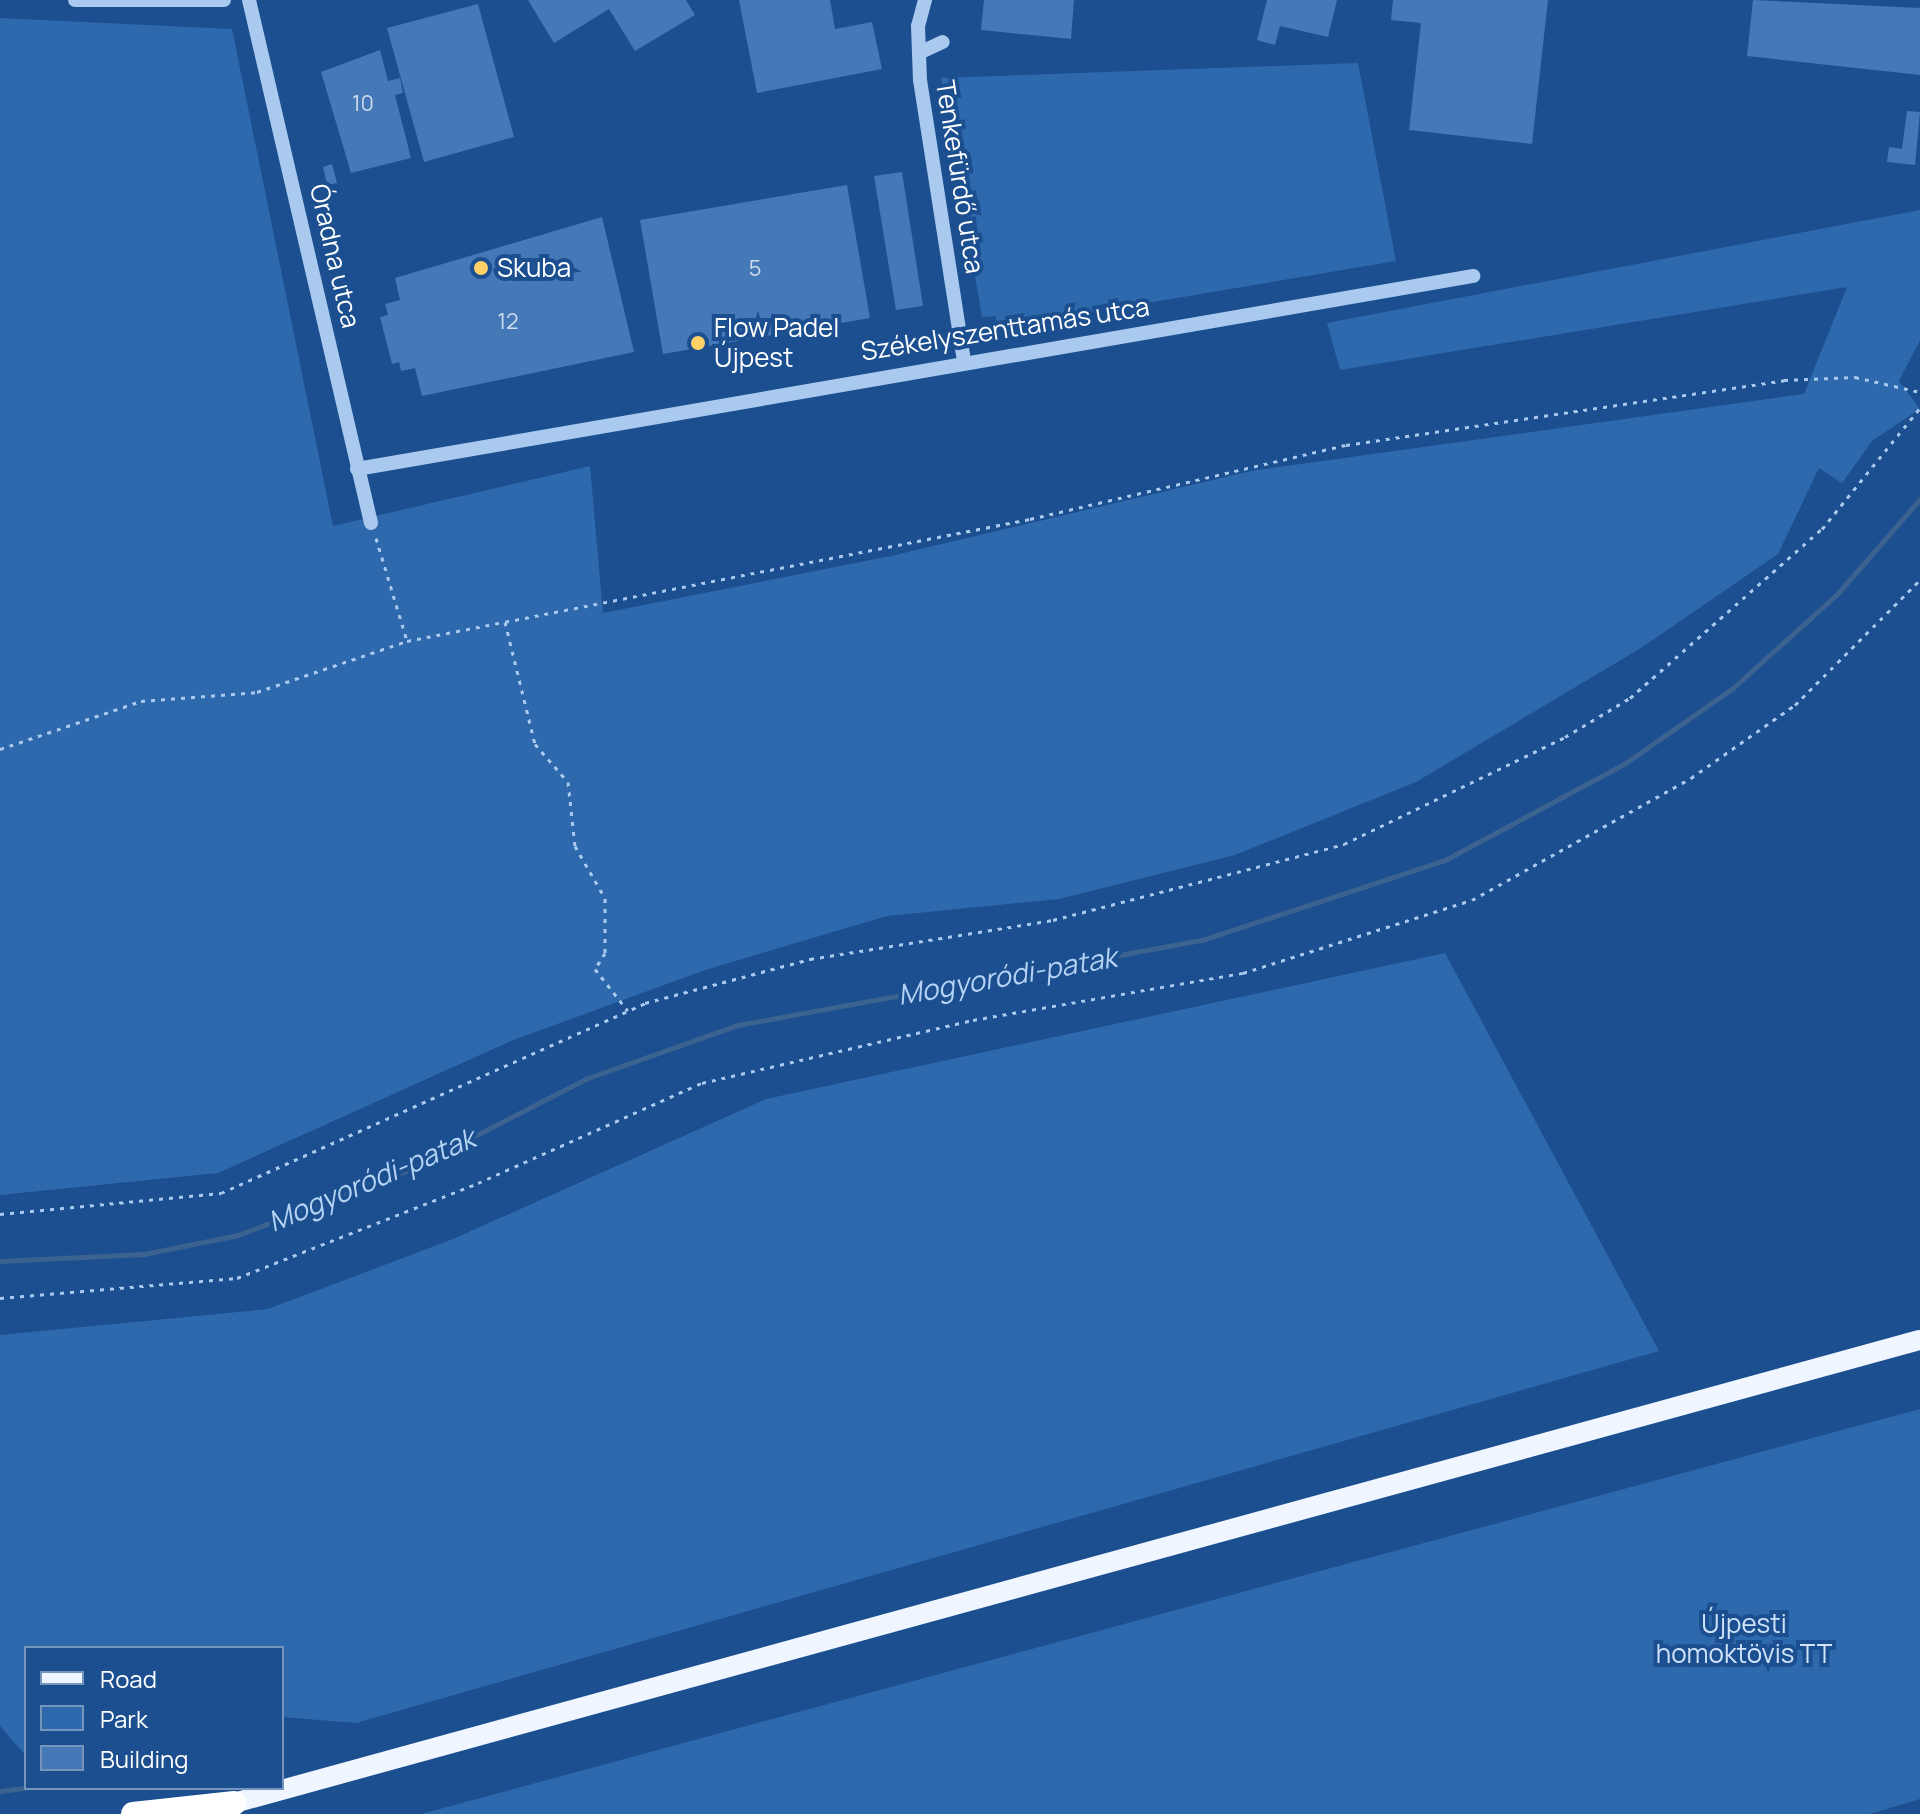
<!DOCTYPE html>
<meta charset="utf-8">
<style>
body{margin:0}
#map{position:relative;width:1920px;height:1814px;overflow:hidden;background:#1b4f8f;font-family:Manrope,sans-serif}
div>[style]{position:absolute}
.green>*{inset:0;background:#2e69ad}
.stream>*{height:5px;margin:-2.5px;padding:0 2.5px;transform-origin:2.5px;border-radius:2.5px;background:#3c6290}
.building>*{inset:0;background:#4478b7}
.path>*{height:3px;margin-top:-1.5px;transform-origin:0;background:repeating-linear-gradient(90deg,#a9c9ee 0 4px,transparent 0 10px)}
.minor>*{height:14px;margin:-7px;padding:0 7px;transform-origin:7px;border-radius:7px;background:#a9c9ee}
.major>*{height:20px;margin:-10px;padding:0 10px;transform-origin:10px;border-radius:10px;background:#f0f6ff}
.highway>*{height:24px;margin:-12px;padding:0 12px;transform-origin:12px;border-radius:12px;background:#fff}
.dots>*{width:22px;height:22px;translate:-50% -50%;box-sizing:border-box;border:4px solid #1b4f8f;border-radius:50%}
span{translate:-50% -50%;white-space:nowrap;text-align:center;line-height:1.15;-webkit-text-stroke:8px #1b4f8f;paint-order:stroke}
.number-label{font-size:22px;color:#d0dded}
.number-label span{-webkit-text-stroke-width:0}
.street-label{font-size:26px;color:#fff}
.poi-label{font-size:26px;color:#fff}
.left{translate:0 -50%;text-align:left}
.park-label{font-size:26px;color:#cfe3fa}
.water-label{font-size:28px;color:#b5d3f5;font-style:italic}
.legend{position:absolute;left:24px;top:1646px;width:260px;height:144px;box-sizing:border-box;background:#1b4f8f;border:2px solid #7695bc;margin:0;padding:10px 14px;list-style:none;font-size:24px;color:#fff}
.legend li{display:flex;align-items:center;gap:16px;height:40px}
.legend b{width:40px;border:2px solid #7695bc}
</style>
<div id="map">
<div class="green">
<i style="clip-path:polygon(0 18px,232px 29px,333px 526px,590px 466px,603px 613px,891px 556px,1251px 471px,1804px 394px,1847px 287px,1340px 370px,1327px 323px,1920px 210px,1920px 340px,1899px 381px,1920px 409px,1872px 441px,1842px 483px,1819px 468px,1778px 554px,1641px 648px,1416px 782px,1235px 855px,1059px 899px,887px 916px,705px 970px,511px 1041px,218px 1173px,0 1195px)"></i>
<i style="clip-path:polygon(1358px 63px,1396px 261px,1000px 328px,995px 316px,982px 317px,941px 78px)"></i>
<i style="clip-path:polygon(1445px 953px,1659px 1351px,356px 1723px,282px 1717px,282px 1648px,26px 1648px,26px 1756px,0 1726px,0 1335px,268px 1309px,453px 1239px,766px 1099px)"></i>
<i style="clip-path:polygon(1920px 1409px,1920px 1799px,1870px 1814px,421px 1814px)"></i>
</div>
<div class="stream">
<i style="left:0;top:1261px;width:144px;rotate:-2.8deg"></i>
<i style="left:144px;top:1254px;width:96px;rotate:-11.4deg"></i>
<i style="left:238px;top:1235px;width:180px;rotate:-20.9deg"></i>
<i style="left:406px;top:1171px;width:204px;rotate:-27.1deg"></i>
<i style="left:588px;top:1078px;width:159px;rotate:-19.5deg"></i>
<i style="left:738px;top:1025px;width:475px;rotate:-10.4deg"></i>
<i style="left:1205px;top:939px;width:253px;rotate:-18.2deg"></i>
<i style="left:1445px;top:860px;width:203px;rotate:-28.2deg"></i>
<i style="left:1624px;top:764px;width:133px;rotate:-34.9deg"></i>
<i style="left:1733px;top:688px;width:142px;rotate:-42.1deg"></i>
<i style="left:1838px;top:593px;width:125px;rotate:-48.9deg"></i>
<i style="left:0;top:1791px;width:26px;rotate:-7deg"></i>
</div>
<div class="building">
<i style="clip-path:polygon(528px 0,686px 0,695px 15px,635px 51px,609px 9px,554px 43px)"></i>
<i style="clip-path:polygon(739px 0,830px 0,835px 29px,872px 22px,882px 69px,757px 93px)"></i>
<i style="clip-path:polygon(984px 0,1074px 0,1071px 39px,981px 30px)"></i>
<i style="clip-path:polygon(1267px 0,1337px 0,1328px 37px,1280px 26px,1275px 45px,1257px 40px)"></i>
<i style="clip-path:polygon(1393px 0,1548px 0,1532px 144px,1409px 130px,1421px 23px,1391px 20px)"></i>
<i style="clip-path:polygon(1753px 0,1920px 8px,1920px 75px,1747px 56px)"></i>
<i style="clip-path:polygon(478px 4px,514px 137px,424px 162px,387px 28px)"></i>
<i style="clip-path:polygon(380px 50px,388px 81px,400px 78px,403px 93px,395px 95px,411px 158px,351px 173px,321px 72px)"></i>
<i style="clip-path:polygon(1907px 111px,1920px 112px,1915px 165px,1887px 162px,1889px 147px,1902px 149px)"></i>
<i style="clip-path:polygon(332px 164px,337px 183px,327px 185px,323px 167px)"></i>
<i style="clip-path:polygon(902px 172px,923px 306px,896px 310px,874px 176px)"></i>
<i style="clip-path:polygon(847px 185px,870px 318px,663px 354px,640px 220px)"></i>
<i style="clip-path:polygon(602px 217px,634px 352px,422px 396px,415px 368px,401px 371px,399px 362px,392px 364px,380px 317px,388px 315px,385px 304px,400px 300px,395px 278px)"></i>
</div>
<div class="path">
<i style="left:376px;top:538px;width:108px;rotate:73.2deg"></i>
<i style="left:407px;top:641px;width:635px;rotate:-11.08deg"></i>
<i style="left:1030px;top:519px;width:325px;rotate:-13.2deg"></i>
<i style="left:1346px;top:445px;width:443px;rotate:-8.4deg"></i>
<i style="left:1784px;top:380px;width:71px;rotate:-2.4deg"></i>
<i style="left:1855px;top:377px;width:67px;rotate:13deg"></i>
<i style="left:505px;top:622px;width:126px;rotate:76.2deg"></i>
<i style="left:535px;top:744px;width:50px;rotate:49deg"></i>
<i style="left:568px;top:782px;width:64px;rotate:83.8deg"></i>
<i style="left:575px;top:846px;width:60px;rotate:60deg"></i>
<i style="left:605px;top:898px;width:55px;rotate:90deg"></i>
<i style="left:605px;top:953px;width:19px;rotate:122deg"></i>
<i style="left:595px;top:969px;width:53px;rotate:51.8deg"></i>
<i style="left:0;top:749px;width:149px;rotate:-18.8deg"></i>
<i style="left:141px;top:701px;width:116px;rotate:-4.4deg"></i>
<i style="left:257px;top:692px;width:158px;rotate:-18.8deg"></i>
<i style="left:0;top:1214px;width:222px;rotate:-5.4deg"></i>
<i style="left:221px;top:1193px;width:465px;rotate:-24.1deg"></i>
<i style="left:645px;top:1003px;width:171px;rotate:-14.9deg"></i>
<i style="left:810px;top:959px;width:246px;rotate:-9.1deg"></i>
<i style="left:1053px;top:920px;width:301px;rotate:-14.6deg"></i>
<i style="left:1344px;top:844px;width:246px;rotate:-25.8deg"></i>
<i style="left:1565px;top:737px;width:76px;rotate:-31deg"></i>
<i style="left:1630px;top:698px;width:256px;rotate:-41.4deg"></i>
<i style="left:1822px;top:529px;width:156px;rotate:-51deg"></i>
<i style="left:0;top:1298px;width:238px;rotate:-4.8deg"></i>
<i style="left:237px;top:1278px;width:259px;rotate:-21.5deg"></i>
<i style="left:478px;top:1183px;width:245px;rotate:-24.1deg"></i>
<i style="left:702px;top:1083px;width:278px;rotate:-13.1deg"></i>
<i style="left:973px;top:1020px;width:274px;rotate:-9.9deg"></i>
<i style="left:1243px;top:973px;width:240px;rotate:-17.7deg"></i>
<i style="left:1472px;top:900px;width:251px;rotate:-29.1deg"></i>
<i style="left:1691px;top:778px;width:127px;rotate:-35.1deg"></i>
<i style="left:1795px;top:705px;width:177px;rotate:-45deg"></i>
</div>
<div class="minor">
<i style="left:75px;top:0;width:149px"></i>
<i style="left:249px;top:0;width:537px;rotate:76.87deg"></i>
<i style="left:925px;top:0;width:27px;rotate:105deg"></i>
<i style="left:918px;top:26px;width:54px;rotate:87.9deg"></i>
<i style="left:920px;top:80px;width:284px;rotate:81.1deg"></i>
<i style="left:919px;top:53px;width:26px;rotate:-25deg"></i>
<i style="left:357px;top:469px;width:1133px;rotate:-9.81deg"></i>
</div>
<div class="major">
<i style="left:234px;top:1803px;width:1748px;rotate:-15.36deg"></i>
</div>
<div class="highway">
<i style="left:133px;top:1814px;width:102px;rotate:-6.2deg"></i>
</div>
<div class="dots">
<i style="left:481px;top:268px;background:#ffd166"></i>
<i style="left:698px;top:343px;background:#ffd166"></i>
</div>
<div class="number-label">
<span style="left:363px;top:104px">10</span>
<span style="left:755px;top:269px">5</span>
<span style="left:508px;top:322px">12</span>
</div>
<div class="street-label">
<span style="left:960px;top:177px;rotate:81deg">Tenkefürdő utca</span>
<span style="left:335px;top:256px;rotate:77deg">Óradna utca</span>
<span style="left:1005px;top:329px;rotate:-9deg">Székelyszenttamás utca</span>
</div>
<div class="poi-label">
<span class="left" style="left:497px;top:268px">Skuba</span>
<span class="left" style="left:714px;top:343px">Flow Padel<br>Újpest</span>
</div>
<div class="park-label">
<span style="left:1744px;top:1639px">Újpesti<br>homoktövis TT</span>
</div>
<div class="water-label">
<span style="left:1007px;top:975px;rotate:-10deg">Mogyoródi-patak</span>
<span style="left:371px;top:1179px;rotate:-23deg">Mogyoródi-patak</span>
</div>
<ul class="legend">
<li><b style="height:10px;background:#f0f6ff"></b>Road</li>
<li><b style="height:22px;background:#2e69ad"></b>Park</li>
<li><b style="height:22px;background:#4478b7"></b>Building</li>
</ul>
</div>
